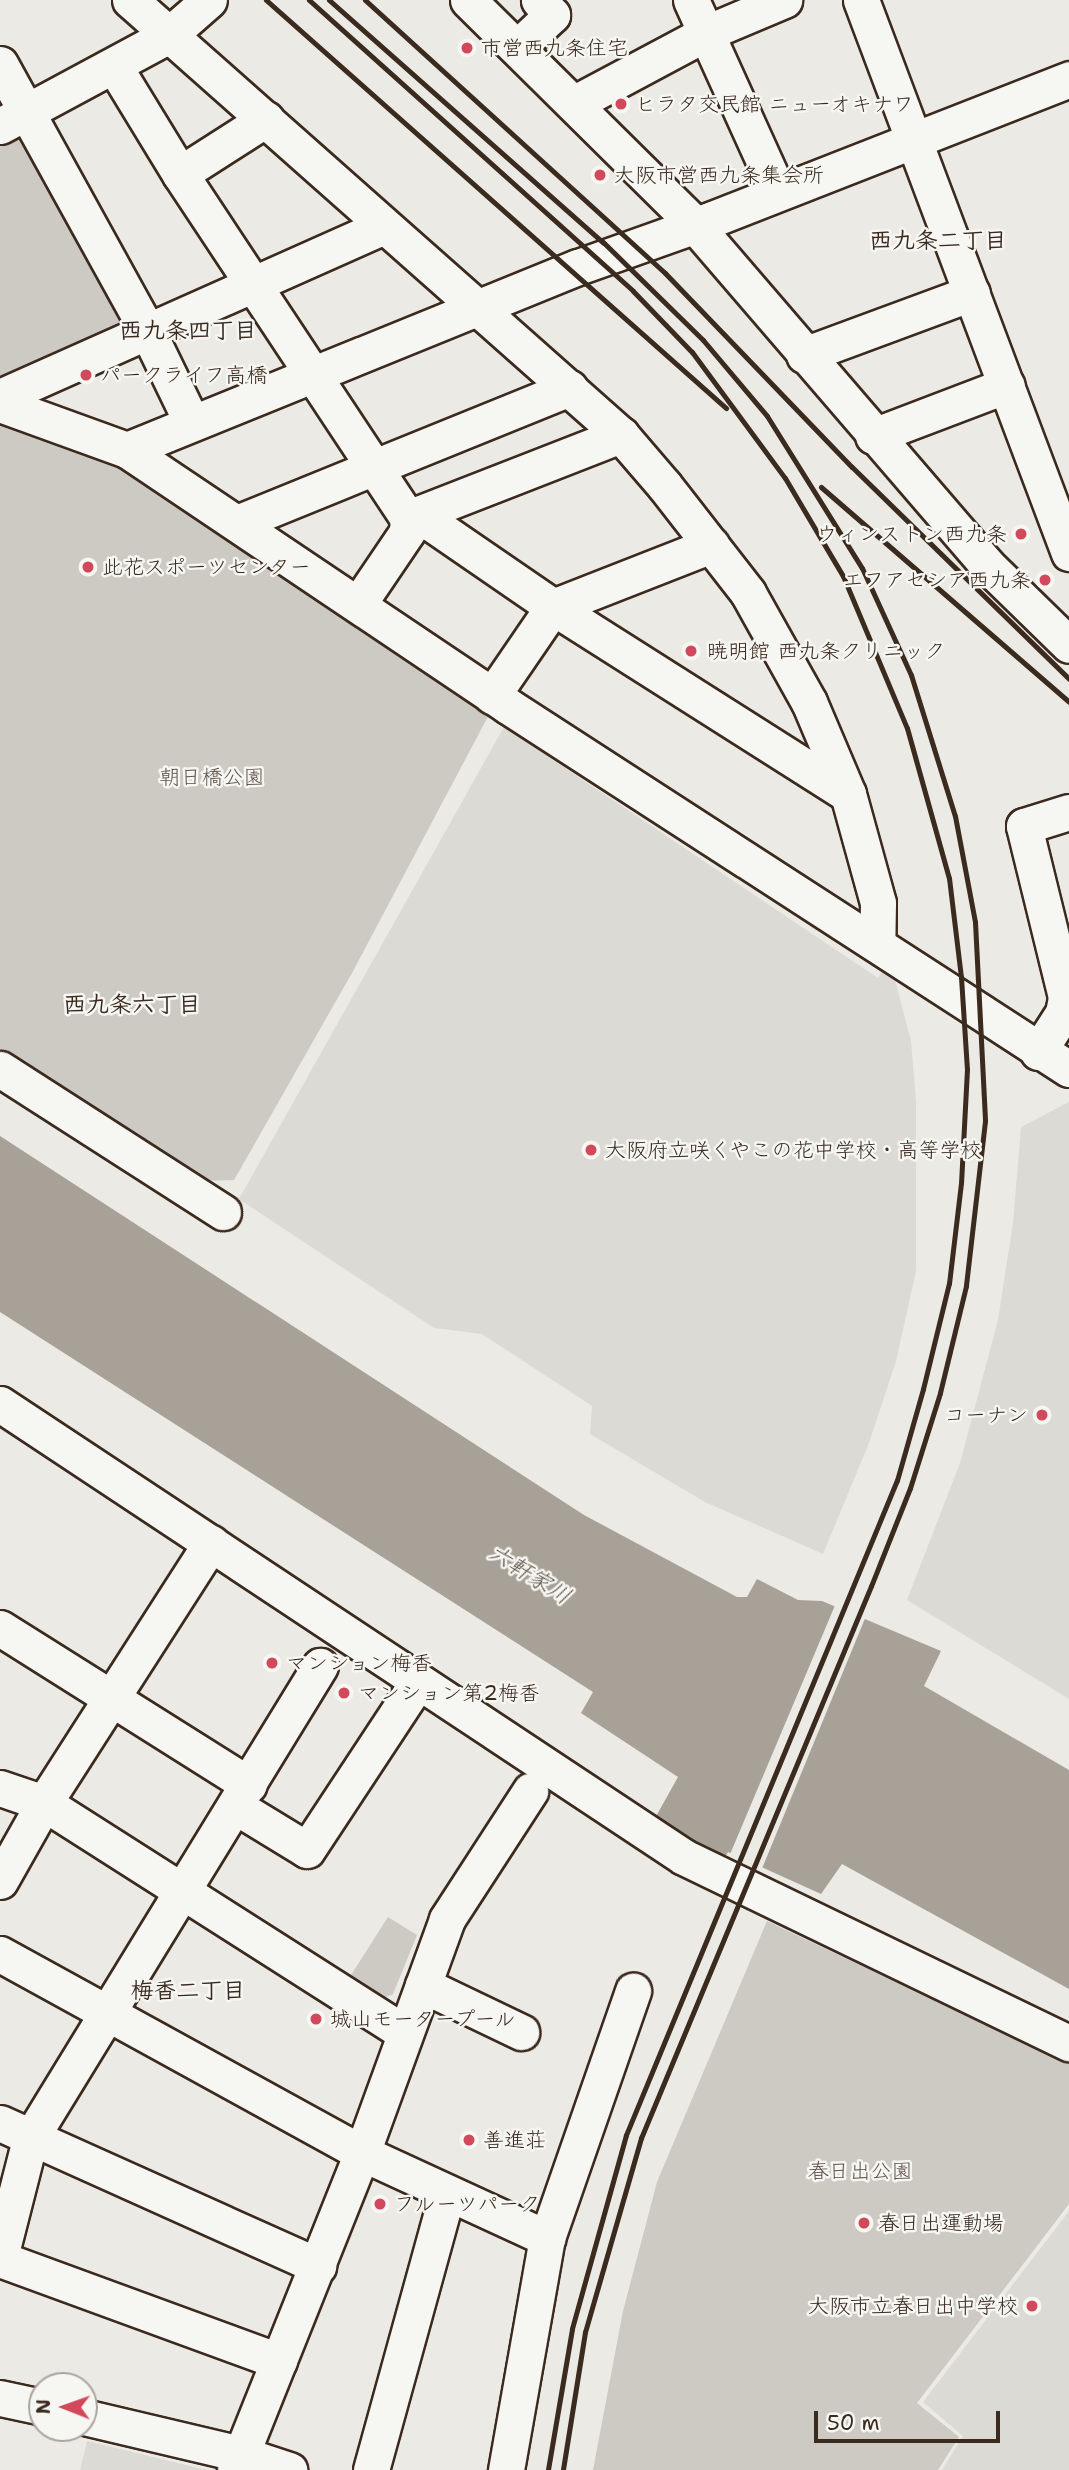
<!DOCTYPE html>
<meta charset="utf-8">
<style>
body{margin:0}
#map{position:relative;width:1069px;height:2470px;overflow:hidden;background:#ebeae5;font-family:"Shantell Sans","Klee One",sans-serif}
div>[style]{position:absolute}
.built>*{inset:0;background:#dcdad4}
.green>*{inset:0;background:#cdcac4}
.water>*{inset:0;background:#a8a198}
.pier>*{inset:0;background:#ebeae5}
.roads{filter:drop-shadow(2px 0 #3b2a1e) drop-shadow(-2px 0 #3b2a1e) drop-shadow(0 2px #3b2a1e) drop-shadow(0 -2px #3b2a1e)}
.minor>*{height:35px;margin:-17.5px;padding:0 17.5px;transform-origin:17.5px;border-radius:17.5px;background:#f6f6f2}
.rail>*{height:5px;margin:-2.5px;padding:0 2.5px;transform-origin:2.5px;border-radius:2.5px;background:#3b2a1e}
.dots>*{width:19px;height:19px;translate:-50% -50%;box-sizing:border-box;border:4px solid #f6f6f2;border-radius:50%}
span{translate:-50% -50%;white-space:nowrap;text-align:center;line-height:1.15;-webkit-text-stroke:5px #f6f6f2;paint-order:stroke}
.poi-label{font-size:21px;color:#3b2a1e}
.left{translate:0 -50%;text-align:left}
.right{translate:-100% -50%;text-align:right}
.park-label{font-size:21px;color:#605248}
.neighbourhood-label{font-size:23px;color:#3b2a1e;font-weight:700}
.water-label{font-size:23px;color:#615449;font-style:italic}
.north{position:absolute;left:28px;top:2372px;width:70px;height:70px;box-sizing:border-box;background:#f6f6f2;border:2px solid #aba49d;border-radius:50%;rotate:271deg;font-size:19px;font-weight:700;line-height:28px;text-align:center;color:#3b2a1e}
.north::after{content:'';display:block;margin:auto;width:24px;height:32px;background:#d1495b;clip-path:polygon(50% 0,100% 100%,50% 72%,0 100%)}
.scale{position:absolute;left:814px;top:2411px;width:186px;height:32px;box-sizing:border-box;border:4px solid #3b2a1e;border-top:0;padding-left:9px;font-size:21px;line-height:24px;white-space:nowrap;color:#3b2a1e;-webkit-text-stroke:5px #f6f6f2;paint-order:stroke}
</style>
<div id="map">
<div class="built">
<i style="clip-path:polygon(504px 727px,878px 978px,883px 970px,894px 976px,911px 1041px,916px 1102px,916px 1271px,896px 1361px,869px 1443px,823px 1554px,705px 1502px,590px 1434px,592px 1406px,482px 1334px,434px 1328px,239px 1199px)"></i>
<i style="clip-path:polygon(1069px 1102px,1069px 1699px,907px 1600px,960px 1463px,998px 1320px,1013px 1223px,1021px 1127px)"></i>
<i style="clip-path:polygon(1069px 2211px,1069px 2470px,942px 2470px,963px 2436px,923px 2402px)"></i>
<i style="clip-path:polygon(87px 2441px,207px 2470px,80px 2470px)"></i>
</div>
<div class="green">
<i style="clip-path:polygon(17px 135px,28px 139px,128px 324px,0 381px,0 144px)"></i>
<i style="clip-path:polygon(0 414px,118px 455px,492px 709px,352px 973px,234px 1180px,195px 1181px,0 1055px)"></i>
<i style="clip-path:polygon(388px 1917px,417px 1935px,393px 1994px,386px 1997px,351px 1975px)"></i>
<i style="clip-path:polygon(767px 1921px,1069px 2064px,1069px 2204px,917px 2403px,959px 2437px,938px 2470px,593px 2470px,623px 2311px,657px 2182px)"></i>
</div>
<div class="water">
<i style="clip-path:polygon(0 1136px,584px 1515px,737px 1597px,747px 1597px,757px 1579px,798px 1600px,822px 1601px,941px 1651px,924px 1686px,1069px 1770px,1069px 1989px,842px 1864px,821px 1894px,728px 1852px,723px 1861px,654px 1820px,678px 1777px,581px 1713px,593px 1692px,0 1312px)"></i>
</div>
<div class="pier">
<i style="clip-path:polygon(836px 1603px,866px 1616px,761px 1871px,728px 1859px)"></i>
</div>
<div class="roads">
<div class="minor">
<i style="left:130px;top:0;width:656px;rotate:41.54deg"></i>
<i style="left:621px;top:435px;width:66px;rotate:49.3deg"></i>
<i style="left:664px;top:485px;width:137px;rotate:52.1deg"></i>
<i style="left:748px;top:593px;width:125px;rotate:60.8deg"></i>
<i style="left:809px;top:702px;width:100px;rotate:67deg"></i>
<i style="left:848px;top:794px;width:113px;rotate:74.6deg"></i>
<i style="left:878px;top:903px;width:39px;rotate:91deg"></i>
<i style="left:468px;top:0;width:317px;rotate:44.7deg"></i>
<i style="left:693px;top:223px;width:448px;rotate:49.3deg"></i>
<i style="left:985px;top:563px;width:117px;rotate:44.3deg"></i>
<i style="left:691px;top:0;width:211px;rotate:65.6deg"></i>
<i style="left:861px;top:0;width:591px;rotate:69.39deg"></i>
<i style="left:518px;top:47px;width:47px;rotate:-43.3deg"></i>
<i style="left:552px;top:15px;width:20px;rotate:-131deg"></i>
<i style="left:0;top:64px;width:306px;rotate:61.1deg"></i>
<i style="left:148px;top:332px;width:101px;rotate:64.2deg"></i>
<i style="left:114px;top:66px;width:127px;rotate:58.6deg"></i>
<i style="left:180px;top:174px;width:413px;rotate:56.5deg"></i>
<i style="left:408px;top:518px;width:24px;rotate:12deg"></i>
<i style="left:431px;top:523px;width:148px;rotate:34.5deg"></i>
<i style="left:553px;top:607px;width:349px;rotate:32.4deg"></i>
<i style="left:575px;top:103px;width:149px;rotate:-28.1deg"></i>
<i style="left:706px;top:33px;width:85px;rotate:-22.9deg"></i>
<i style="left:0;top:126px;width:192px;rotate:-28.3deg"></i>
<i style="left:169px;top:35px;width:53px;rotate:-41.2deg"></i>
<i style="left:180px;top:174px;width:102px;rotate:-32.6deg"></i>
<i style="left:804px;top:355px;width:179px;rotate:-20.3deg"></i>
<i style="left:0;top:397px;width:418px;rotate:-24deg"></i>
<i style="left:0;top:404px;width:135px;rotate:19.9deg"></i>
<i style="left:127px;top:450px;width:459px;rotate:33.9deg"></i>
<i style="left:508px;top:706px;width:668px;rotate:32.91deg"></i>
<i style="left:873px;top:436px;width:143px;rotate:-20.8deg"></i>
<i style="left:127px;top:450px;width:487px;rotate:-22.1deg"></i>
<i style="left:578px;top:267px;width:140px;rotate:-19.6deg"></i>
<i style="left:710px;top:220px;width:386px;rotate:-21.4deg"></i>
<i style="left:237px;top:523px;width:359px;rotate:-22.1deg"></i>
<i style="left:359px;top:603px;width:86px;rotate:-55.9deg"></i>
<i style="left:407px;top:532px;width:14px;rotate:-86deg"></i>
<i style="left:408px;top:518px;width:229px;rotate:-21.3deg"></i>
<i style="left:492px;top:696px;width:108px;rotate:-55.6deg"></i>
<i style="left:553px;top:607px;width:170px;rotate:-21.4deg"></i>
<i style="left:1038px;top:1052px;width:46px;rotate:-57.3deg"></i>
<i style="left:1063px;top:1013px;width:16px;rotate:-79deg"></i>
<i style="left:1066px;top:997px;width:176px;rotate:-103.8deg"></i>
<i style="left:1024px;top:826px;width:47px;rotate:-17.3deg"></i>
<i style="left:0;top:1069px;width:265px;rotate:32.7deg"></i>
<i style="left:0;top:1404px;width:820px;rotate:33.52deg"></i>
<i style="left:684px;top:1857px;width:428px;rotate:25.8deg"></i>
<i style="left:0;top:1628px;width:294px;rotate:32.2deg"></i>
<i style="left:0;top:1788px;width:46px;rotate:18.8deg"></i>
<i style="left:44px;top:1803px;width:428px;rotate:32.5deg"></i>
<i style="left:235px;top:1806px;width:84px;rotate:31.4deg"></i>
<i style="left:307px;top:1850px;width:200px;rotate:-56.6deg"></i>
<i style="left:0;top:1881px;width:90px;rotate:-60.6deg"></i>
<i style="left:44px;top:1803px;width:309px;rotate:-57.3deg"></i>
<i style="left:0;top:1954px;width:413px;rotate:28.8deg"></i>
<i style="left:362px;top:2153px;width:204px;rotate:24.7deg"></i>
<i style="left:423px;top:1985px;width:109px;rotate:25.6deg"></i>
<i style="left:0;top:2123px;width:349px;rotate:24.2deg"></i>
<i style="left:0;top:2257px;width:122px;rotate:-75.7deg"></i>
<i style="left:30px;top:2139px;width:555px;rotate:-58.49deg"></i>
<i style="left:0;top:2259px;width:297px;rotate:20.1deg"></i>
<i style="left:0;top:2398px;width:43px;rotate:12.1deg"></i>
<i style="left:84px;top:2417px;width:160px;rotate:13.3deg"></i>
<i style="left:240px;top:2454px;width:52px;rotate:18.1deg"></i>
<i style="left:235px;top:2470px;width:341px;rotate:-68.2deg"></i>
<i style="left:362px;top:2153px;width:249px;rotate:-70deg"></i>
<i style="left:447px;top:1919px;width:153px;rotate:-57deg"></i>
<i style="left:371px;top:2470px;width:286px;rotate:-74.6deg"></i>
<i style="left:506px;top:2470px;width:236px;rotate:-80deg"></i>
<i style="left:547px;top:2238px;width:262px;rotate:-70.8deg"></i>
</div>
</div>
<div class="rail">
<i style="left:266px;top:0;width:615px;rotate:41.57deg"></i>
<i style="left:309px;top:0;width:435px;rotate:41.9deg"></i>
<i style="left:633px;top:291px;width:85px;rotate:46deg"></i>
<i style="left:692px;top:352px;width:157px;rotate:53.6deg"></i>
<i style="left:785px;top:478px;width:114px;rotate:59.4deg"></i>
<i style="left:843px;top:576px;width:165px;rotate:67.2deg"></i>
<i style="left:907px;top:728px;width:156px;rotate:74.4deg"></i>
<i style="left:949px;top:878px;width:100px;rotate:83.1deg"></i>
<i style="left:961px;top:977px;width:92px;rotate:86.3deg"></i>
<i style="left:967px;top:1069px;width:114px;rotate:93deg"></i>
<i style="left:961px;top:1183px;width:101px;rotate:96.8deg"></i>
<i style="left:949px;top:1283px;width:109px;rotate:103.8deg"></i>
<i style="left:923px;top:1389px;width:95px;rotate:105.9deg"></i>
<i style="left:897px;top:1480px;width:709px;rotate:112.48deg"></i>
<i style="left:626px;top:2135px;width:201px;rotate:105.6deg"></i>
<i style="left:572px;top:2329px;width:143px;rotate:99.7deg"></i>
<i style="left:329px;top:0;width:366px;rotate:41.5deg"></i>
<i style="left:603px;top:242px;width:140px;rotate:44.4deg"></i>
<i style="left:703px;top:340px;width:99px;rotate:49.9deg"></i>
<i style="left:767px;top:416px;width:179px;rotate:58deg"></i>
<i style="left:862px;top:568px;width:118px;rotate:65.4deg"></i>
<i style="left:911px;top:675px;width:148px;rotate:72.7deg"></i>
<i style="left:955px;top:816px;width:108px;rotate:79.3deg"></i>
<i style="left:975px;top:922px;width:199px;rotate:87.1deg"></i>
<i style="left:985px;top:1121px;width:166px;rotate:96.6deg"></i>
<i style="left:966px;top:1286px;width:110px;rotate:103.7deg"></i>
<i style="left:940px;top:1393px;width:100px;rotate:107.5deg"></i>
<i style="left:910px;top:1488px;width:105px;rotate:111.7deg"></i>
<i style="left:871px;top:1586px;width:598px;rotate:112.62deg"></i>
<i style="left:641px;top:2138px;width:202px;rotate:106.1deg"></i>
<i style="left:585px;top:2332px;width:140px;rotate:99.1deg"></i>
<i style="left:365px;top:0;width:406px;rotate:42.3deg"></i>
<i style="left:665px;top:273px;width:269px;rotate:46.1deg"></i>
<i style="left:852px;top:467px;width:303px;rotate:44.3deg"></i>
<i style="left:821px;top:487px;width:328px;rotate:40.9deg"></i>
</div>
<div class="dots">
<i style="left:467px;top:48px;background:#d1495b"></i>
<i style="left:621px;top:104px;background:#d1495b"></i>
<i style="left:600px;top:175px;background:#d1495b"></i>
<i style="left:86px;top:375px;background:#d1495b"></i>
<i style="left:1021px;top:534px;background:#d1495b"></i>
<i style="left:88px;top:567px;background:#d1495b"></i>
<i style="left:1045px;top:580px;background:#d1495b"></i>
<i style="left:691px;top:651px;background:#d1495b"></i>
<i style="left:591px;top:1150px;background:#d1495b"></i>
<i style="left:1042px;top:1415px;background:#d1495b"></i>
<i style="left:272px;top:1663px;background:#d1495b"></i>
<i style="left:344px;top:1693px;background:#d1495b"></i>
<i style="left:316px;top:2019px;background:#d1495b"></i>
<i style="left:469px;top:2140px;background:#d1495b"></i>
<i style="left:380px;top:2204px;background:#d1495b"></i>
<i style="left:864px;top:2223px;background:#d1495b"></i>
<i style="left:1032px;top:2306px;background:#d1495b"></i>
</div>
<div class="poi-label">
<span class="left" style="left:481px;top:48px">市営西九条住宅</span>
<span class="left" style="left:635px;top:104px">ヒラタ交民館 ニューオキナワ</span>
<span class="left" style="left:614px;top:175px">大阪市営西九条集会所</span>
<span class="left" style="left:100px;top:375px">パークライフ高橋</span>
<span class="right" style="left:1007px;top:534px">ウィンストン西九条</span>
<span class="left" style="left:102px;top:567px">此花スポーツセンター</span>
<span class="right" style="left:1031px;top:580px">エフアセシア西九条</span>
<span class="left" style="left:707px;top:651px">暁明館 西九条クリニック</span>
<span class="left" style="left:605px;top:1150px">大阪府立咲くやこの花中学校・高等学校</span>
<span class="right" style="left:1028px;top:1415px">コーナン</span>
<span class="left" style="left:286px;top:1663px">マンション梅香</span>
<span class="left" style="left:358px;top:1693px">マンション第2梅香</span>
<span class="left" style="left:330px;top:2019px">城山モータープール</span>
<span class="left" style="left:483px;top:2140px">善進荘</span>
<span class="left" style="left:394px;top:2204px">フルーツパーク</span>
<span class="left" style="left:878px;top:2223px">春日出運動場</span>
<span class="right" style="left:1018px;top:2306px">大阪市立春日出中学校</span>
</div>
<div class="park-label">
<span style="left:212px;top:777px">朝日橋公園</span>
<span style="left:860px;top:2171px">春日出公園</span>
</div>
<div class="neighbourhood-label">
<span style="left:938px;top:240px">西九条二丁目</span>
<span style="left:188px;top:330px">西九条四丁目</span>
<span style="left:132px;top:1004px">西九条六丁目</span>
<span style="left:188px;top:1990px">梅香二丁目</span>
</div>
<div class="water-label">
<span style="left:530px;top:1574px;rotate:32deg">六軒家川</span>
</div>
<div class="north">N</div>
<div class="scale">50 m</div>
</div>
